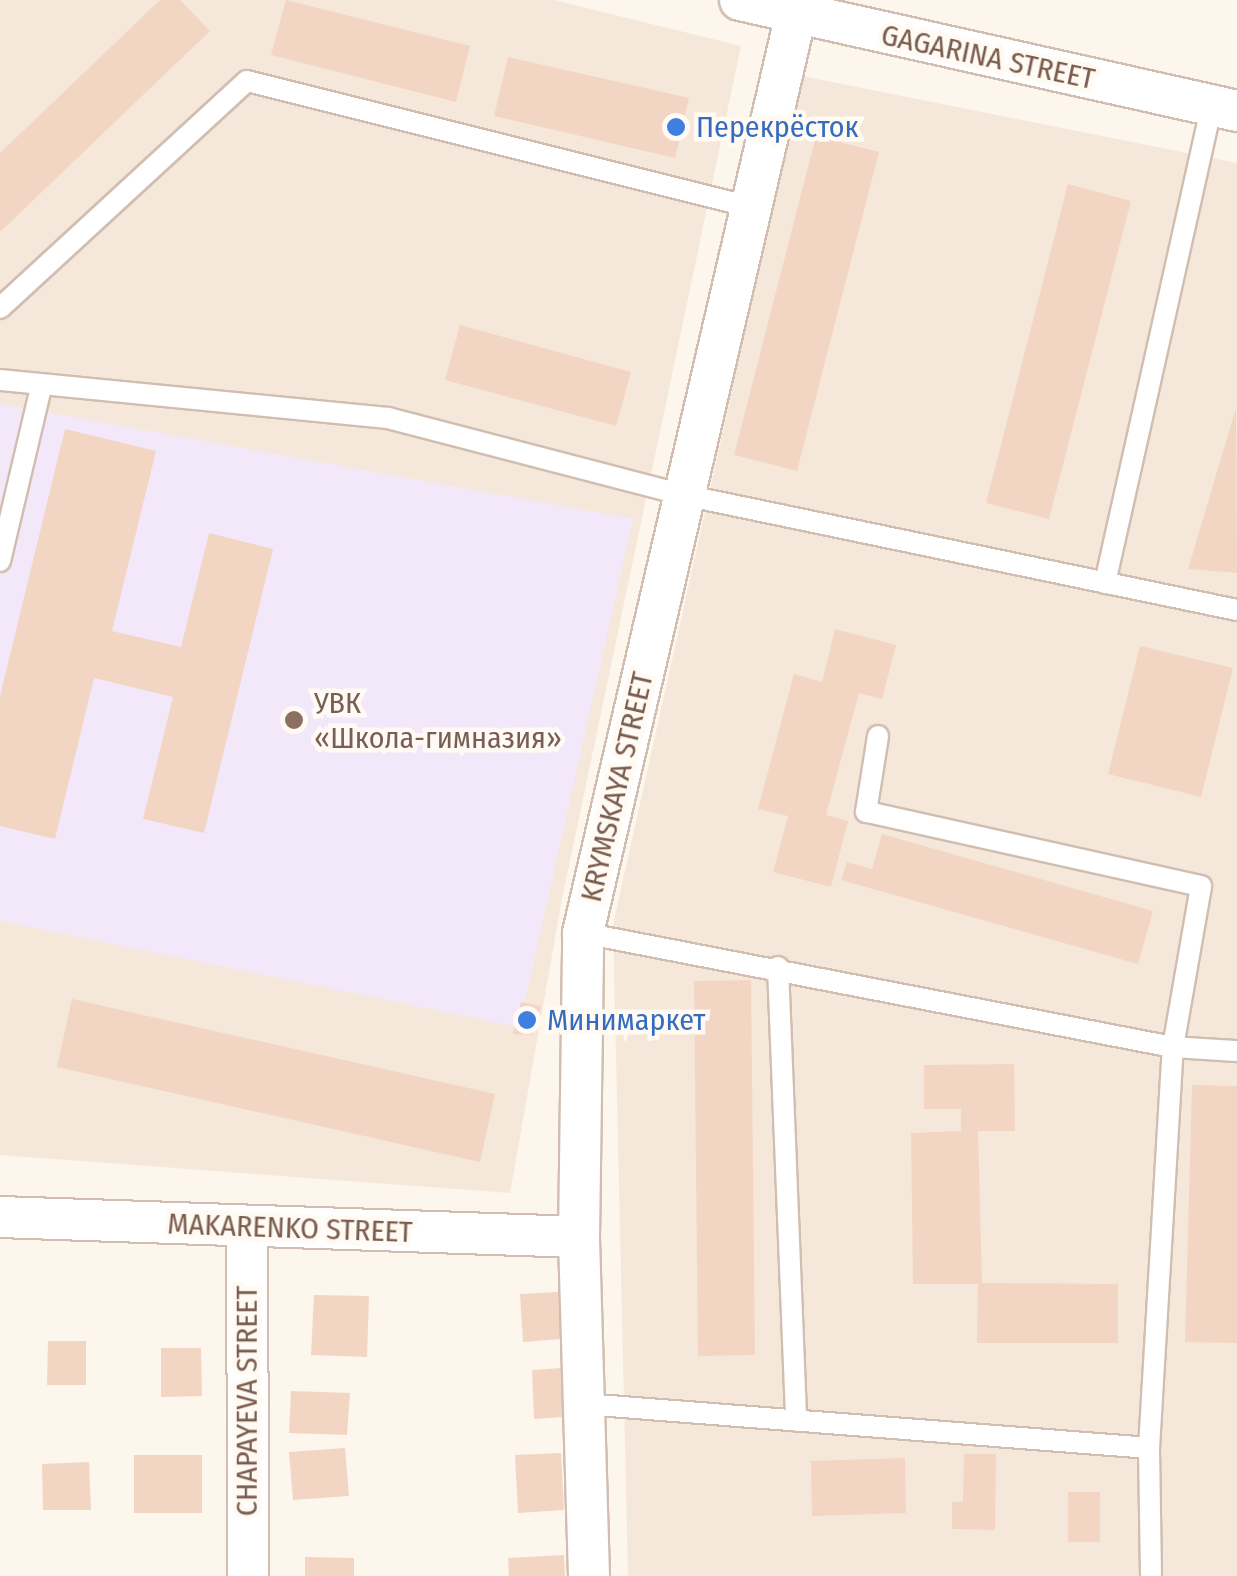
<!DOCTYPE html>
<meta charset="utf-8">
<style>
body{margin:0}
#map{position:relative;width:1237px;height:1576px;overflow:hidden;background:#fdf6ec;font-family:"Fira Sans Condensed",sans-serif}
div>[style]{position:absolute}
.residential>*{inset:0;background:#f5e8da}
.education>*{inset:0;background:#f3e8fa}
.building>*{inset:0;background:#f3d5c3}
.roads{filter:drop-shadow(2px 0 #d1beb0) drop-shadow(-2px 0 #d1beb0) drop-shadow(0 2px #d1beb0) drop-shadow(0 -2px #d1beb0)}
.lane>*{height:20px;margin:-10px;padding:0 10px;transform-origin:10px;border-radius:10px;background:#fff}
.street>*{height:40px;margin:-20px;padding:0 20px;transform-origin:20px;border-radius:20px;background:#fff}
.dots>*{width:28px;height:28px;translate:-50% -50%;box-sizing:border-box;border:5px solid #fffaf3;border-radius:50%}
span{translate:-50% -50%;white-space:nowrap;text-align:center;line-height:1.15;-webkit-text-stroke:9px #fffaf3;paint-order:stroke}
.street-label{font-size:30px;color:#7a5c4d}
.shop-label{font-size:30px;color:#366cbe}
.left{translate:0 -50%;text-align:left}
.education-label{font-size:30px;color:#785e54}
</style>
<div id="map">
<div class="residential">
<i style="clip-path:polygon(0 0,554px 0,741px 46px,562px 899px,510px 1193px,0 1155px)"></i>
<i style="clip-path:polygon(802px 76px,1237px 163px,1237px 1576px,628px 1576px,613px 925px)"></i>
</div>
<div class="education">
<i style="clip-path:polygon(0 404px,633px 519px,519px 1027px,0 921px)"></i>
</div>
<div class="building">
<i style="clip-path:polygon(160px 0,180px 0,210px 31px,0 232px,0 153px)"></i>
<i style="clip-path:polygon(286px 0,470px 46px,456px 102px,271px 55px)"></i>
<i style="clip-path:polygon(508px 57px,689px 98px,675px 158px,494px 116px)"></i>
<i style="clip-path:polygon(816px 136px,879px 152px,797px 471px,734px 455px)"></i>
<i style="clip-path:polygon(1068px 184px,1131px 201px,1049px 519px,986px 503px)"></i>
<i style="clip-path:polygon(460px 325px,631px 372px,616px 426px,445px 380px)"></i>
<i style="clip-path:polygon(1236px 408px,1237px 573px,1188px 569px)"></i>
<i style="clip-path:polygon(65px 429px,156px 451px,112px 631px,181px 647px,209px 533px,273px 549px,204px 833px,143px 819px,173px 697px,94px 678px,55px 839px,0 826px,0 696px)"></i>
<i style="clip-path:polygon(835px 629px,896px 645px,882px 699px,859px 693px,826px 815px,848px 821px,831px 887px,773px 872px,788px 816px,758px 809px,794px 674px,822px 682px)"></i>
<i style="clip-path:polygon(1140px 646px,1233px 668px,1201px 797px,1108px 774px)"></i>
<i style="clip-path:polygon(882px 834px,1153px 911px,1138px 964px,841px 880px,847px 862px,872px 869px)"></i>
<i style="clip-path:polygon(751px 980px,755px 1355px,698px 1356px,694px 981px)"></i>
<i style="clip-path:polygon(72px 999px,495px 1094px,480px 1162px,57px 1067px)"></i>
<i style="clip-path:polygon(521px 1002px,541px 1006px,533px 1035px,513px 1034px)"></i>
<i style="clip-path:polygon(1014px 1064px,1015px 1131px,978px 1131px,982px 1283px,1118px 1284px,1118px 1343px,977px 1343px,978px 1284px,913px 1284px,911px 1133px,961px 1131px,961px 1109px,924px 1109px,924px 1065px)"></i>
<i style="clip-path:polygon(1192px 1085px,1237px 1086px,1237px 1343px,1185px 1342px)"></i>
<i style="clip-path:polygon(558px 1292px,561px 1339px,523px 1342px,520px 1294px)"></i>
<i style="clip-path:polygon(314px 1295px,369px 1296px,367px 1357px,311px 1355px)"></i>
<i style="clip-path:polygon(48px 1341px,86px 1341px,86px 1385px,47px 1385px)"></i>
<i style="clip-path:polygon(161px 1348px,201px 1348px,202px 1396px,161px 1397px)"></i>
<i style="clip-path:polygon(562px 1368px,564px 1417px,534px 1419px,532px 1370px)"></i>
<i style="clip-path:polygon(291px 1391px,350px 1393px,347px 1435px,289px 1433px)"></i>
<i style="clip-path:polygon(345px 1448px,349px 1496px,293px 1500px,289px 1452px)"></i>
<i style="clip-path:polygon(561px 1453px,564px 1510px,518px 1513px,515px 1455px)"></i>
<i style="clip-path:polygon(964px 1454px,996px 1454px,995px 1530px,952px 1529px,952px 1502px,963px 1502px)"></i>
<i style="clip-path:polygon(134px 1455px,202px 1455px,202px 1513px,134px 1513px)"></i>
<i style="clip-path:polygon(905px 1458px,906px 1513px,812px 1516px,811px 1461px)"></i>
<i style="clip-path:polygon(89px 1462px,91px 1510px,43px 1510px,42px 1464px)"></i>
<i style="clip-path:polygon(1068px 1492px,1100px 1492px,1100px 1542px,1068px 1542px)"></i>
<i style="clip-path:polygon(564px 1555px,565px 1576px,509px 1576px,508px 1558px)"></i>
<i style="clip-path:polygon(305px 1557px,354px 1558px,354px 1576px,305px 1576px)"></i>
</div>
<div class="roads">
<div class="lane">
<i style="left:0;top:308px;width:335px;rotate:-42.6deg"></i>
<i style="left:247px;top:81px;width:520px;rotate:14.04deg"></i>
<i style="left:0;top:380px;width:390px;rotate:5.6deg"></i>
<i style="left:388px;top:418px;width:306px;rotate:14.6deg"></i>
<i style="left:684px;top:495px;width:565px;rotate:11.75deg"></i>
<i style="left:0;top:561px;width:179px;rotate:-76.7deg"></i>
<i style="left:1105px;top:583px;width:489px;rotate:-77.4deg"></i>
<i style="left:583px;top:933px;width:601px;rotate:10.94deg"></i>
<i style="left:1173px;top:1047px;width:163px;rotate:-80.1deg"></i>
<i style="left:1201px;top:886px;width:343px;rotate:-167.5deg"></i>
<i style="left:866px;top:812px;width:77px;rotate:-81deg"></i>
<i style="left:778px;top:967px;width:454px;rotate:87.7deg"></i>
<i style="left:584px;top:1404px;width:567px;rotate:4.45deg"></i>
<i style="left:1149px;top:1448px;width:402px;rotate:-86.6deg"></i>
<i style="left:1173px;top:1047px;width:64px;rotate:3.6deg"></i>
<i style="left:1149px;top:1448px;width:128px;rotate:89.1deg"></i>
</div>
<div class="street">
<i style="left:740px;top:0;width:509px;rotate:12.59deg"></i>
<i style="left:0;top:1217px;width:579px;rotate:1.98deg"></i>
<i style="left:247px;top:1227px;width:349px;rotate:89.8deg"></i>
<i style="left:589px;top:1576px;width:339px;rotate:-91.7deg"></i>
<i style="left:579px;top:1237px;width:304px;rotate:-89.2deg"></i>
<i style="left:583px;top:933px;width:943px;rotate:-76.95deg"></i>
</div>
</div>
<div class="dots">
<i style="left:676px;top:127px;background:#3f7fe0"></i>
<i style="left:294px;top:720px;background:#8d6e63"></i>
<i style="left:527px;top:1020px;background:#3f7fe0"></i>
</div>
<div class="street-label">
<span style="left:988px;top:57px;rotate:12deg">GAGARINA STREET</span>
<span style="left:617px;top:787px;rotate:-77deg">KRYMSKAYA STREET</span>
<span style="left:290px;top:1228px;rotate:2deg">MAKARENKO STREET</span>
<span style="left:247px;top:1401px;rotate:-90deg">CHAPAYEVA STREET</span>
</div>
<div class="shop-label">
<span class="left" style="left:696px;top:127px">Перекрёсток</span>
<span class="left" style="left:547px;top:1020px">Минимаркет</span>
</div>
<div class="education-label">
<span class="left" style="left:314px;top:720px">УВК<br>«Школа-гимназия»</span>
</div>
</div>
